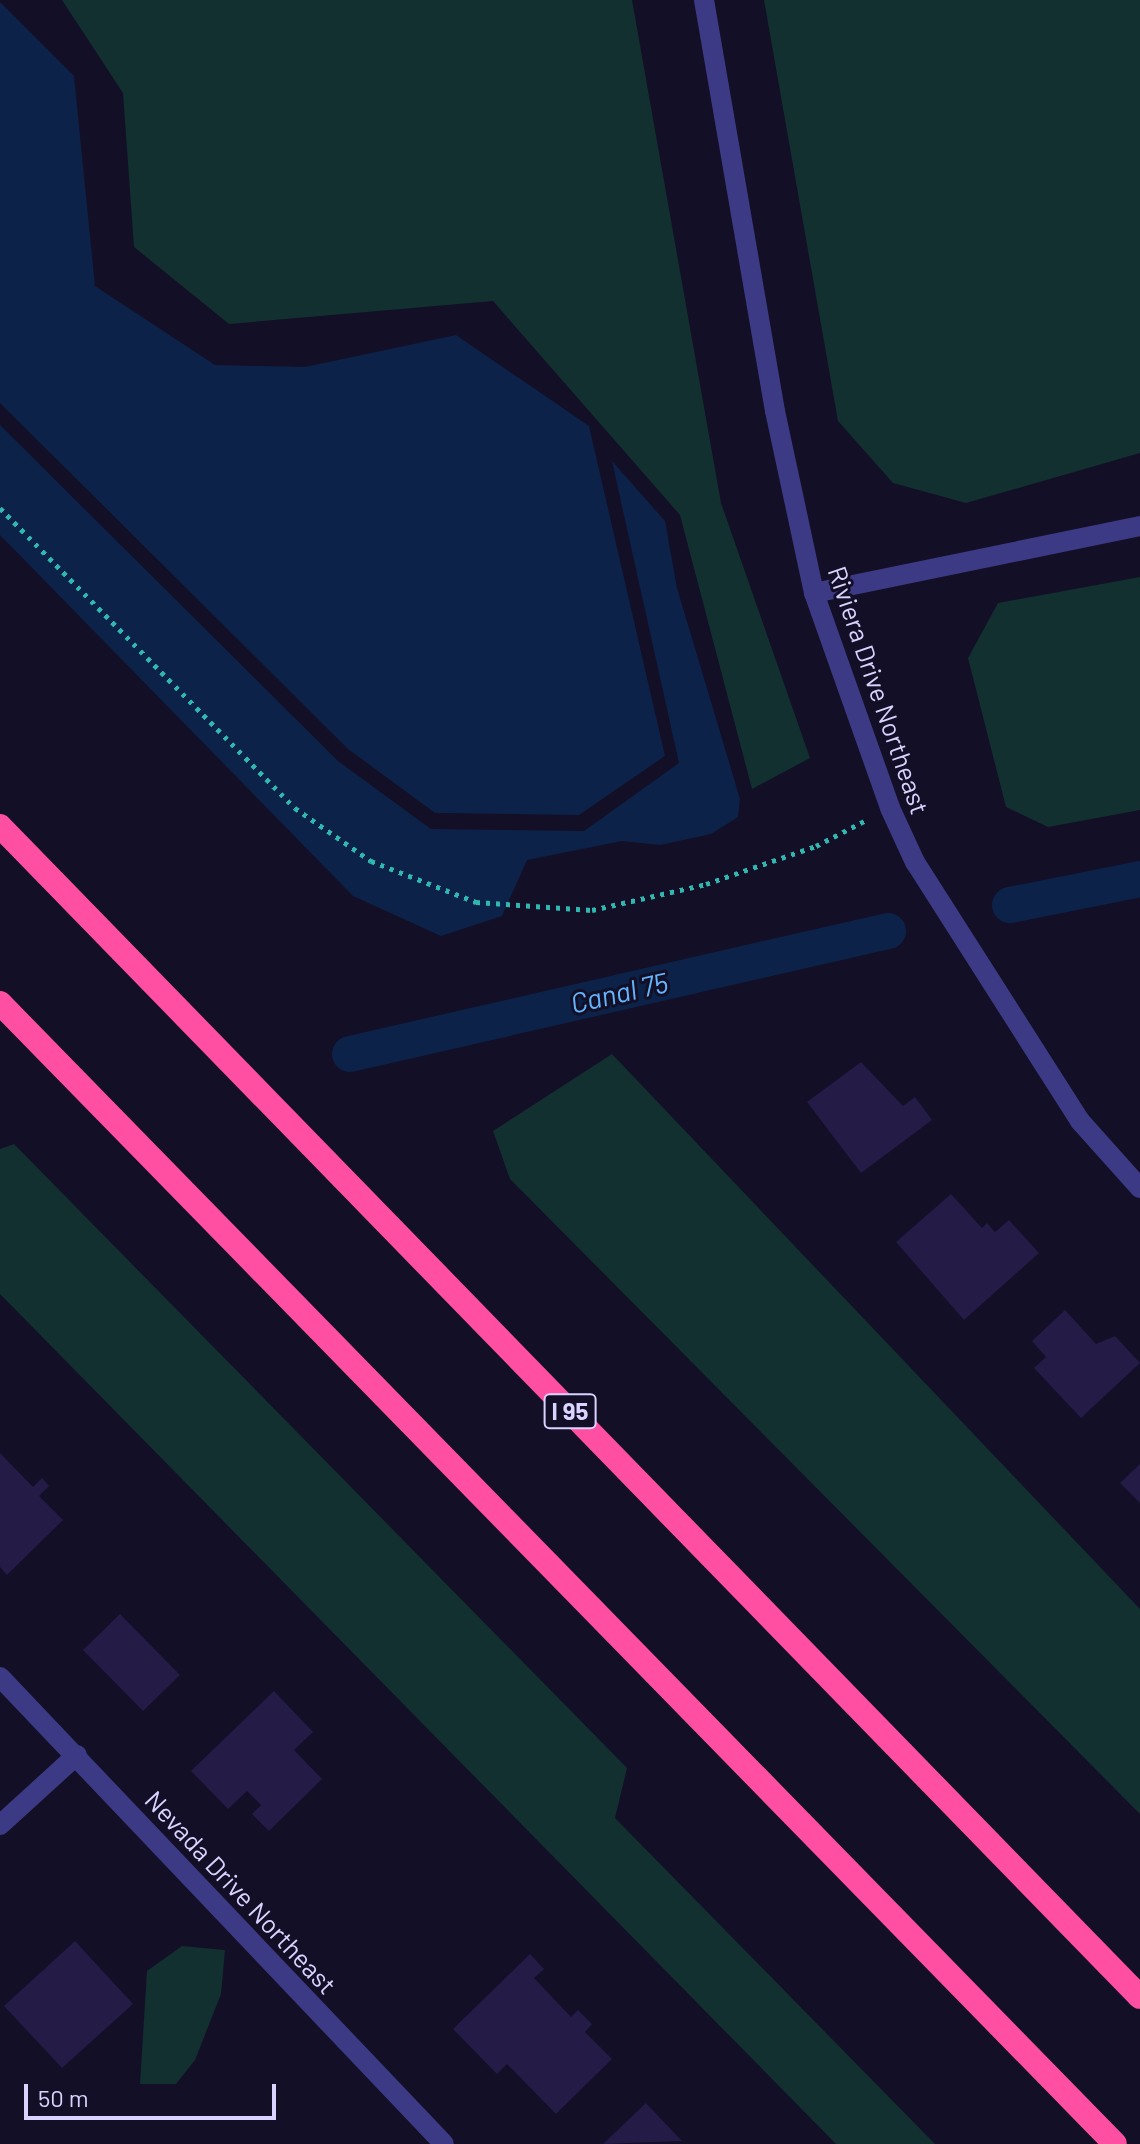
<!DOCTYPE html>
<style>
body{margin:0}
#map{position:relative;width:1140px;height:2144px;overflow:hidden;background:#130f26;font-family:Barlow,sans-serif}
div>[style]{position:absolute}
.green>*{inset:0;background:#12302f}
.water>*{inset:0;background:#0c2248}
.canal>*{height:36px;margin:-18px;padding:0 18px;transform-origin:18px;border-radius:18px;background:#0c2248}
.building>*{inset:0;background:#241b47}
.path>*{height:5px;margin-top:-2.5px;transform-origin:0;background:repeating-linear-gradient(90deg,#2fb8b0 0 4px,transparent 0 10px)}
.minor>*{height:20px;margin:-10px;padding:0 10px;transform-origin:10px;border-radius:10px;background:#3d3a85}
.tertiary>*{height:20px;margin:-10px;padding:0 10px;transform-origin:10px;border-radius:10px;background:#3d3a85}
.motorway>*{height:24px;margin:-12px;padding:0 12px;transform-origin:12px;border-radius:12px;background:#ff4fa3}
span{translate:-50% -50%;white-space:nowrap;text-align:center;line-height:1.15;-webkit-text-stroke:6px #130f26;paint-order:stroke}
.shield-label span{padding:2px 6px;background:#130f26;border:2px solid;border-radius:6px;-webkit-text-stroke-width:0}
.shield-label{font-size:24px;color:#d9d4ff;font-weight:700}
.street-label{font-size:26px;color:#d9d4ff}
.water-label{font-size:28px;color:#62b6ff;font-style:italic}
.scale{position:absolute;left:24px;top:2084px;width:252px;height:36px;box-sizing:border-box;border:4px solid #d9d4ff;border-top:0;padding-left:10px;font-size:24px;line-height:28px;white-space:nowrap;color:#d9d4ff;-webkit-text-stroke:6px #130f26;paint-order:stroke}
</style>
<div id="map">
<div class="green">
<i style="clip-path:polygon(62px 0,632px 0,721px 503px,810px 758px,752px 789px,680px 515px,493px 301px,229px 324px,134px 247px,123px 93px)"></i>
<i style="clip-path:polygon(764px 0,1140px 0,1140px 453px,966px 503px,893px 483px,838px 421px)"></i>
<i style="clip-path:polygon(1140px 577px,1140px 810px,1048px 827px,1006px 807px,968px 658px,998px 603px)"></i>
<i style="clip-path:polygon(612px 1054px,1140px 1609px,1140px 1814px,510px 1179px,493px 1131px)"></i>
<i style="clip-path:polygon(14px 1144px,627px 1768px,615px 1818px,935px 2144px,836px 2144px,0 1294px,0 1149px)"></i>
<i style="clip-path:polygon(182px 1946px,225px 1950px,221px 1994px,195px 2060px,176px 2084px,140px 2084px,147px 1971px)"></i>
</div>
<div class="water">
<i style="clip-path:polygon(0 2px,74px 76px,95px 286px,215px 365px,305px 367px,456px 335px,589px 426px,665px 756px,579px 815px,435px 813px,348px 749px,0 403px)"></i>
<i style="clip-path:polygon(0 425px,338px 761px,431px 829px,584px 831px,679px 763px,612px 461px,665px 521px,677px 588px,740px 799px,738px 817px,711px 834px,660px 845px,622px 841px,527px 860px,502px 916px,441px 936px,353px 896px,0 535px)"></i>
</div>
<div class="canal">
<i style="left:1010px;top:905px;width:133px;rotate:-11.3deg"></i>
<i style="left:350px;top:1054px;width:552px;rotate:-12.88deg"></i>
</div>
<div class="building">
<i style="clip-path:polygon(861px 1062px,903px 1106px,915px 1097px,932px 1120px,861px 1173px,807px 1102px)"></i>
<i style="clip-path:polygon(951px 1194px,982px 1228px,987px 1223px,995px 1232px,1009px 1220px,1039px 1253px,964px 1320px,896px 1242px)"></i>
<i style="clip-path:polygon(1065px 1310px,1096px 1344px,1115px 1336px,1140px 1363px,1081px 1418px,1034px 1368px,1046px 1357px,1032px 1341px)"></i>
<i style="clip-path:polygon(0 1453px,33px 1487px,42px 1478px,49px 1486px,39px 1496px,63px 1520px,7px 1575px,0 1567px)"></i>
<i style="clip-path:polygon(1140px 1464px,1140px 1503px,1120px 1483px)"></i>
<i style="clip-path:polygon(120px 1614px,180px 1675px,143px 1711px,83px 1650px)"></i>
<i style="clip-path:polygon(274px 1691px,313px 1732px,294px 1750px,322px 1779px,269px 1831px,252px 1814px,261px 1805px,247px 1791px,228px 1809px,191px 1771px)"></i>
<i style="clip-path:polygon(75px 1941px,133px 2004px,62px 2068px,4px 2006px)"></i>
<i style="clip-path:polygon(530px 1954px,544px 1969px,534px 1978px,571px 2017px,578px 2010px,592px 2024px,585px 2032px,612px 2059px,556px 2114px,507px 2064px,497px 2074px,453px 2029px)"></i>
<i style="clip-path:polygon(646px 2103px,682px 2141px,603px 2144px)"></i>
</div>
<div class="path">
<i style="left:0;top:508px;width:421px;rotate:45.5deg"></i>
<i style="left:295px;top:808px;width:93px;rotate:34.9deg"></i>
<i style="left:371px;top:861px;width:113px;rotate:21.3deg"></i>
<i style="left:476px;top:902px;width:116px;rotate:3.9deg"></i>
<i style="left:592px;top:910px;width:117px;rotate:-12.8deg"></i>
<i style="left:706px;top:884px;width:116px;rotate:-19.1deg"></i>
<i style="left:816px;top:846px;width:59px;rotate:-27.4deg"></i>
</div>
<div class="minor">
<i style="left:814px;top:593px;width:333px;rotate:-11.6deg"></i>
<i style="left:0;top:1677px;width:644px;rotate:46.45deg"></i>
<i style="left:0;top:1825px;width:104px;rotate:-42.3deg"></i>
</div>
<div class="tertiary">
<i style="left:704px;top:0;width:417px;rotate:80.2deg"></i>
<i style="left:775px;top:411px;width:186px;rotate:77.9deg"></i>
<i style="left:814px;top:593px;width:228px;rotate:70.5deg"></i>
<i style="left:890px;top:808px;width:60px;rotate:65.2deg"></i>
<i style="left:915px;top:862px;width:307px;rotate:57.5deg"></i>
<i style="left:1080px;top:1121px;width:90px;rotate:48.2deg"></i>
</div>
<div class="motorway">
<i style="left:0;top:826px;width:1634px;rotate:45.77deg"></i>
<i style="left:0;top:1003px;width:1595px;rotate:45.66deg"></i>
</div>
<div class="shield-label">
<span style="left:570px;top:1411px">I 95</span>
</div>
<div class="street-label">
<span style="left:879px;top:690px;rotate:71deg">Riviera Drive Northeast</span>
<span style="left:241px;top:1892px;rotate:47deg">Nevada Drive Northeast</span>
</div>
<div class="water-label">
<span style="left:619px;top:992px;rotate:-13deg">Canal 75</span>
</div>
<div class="scale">50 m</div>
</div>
